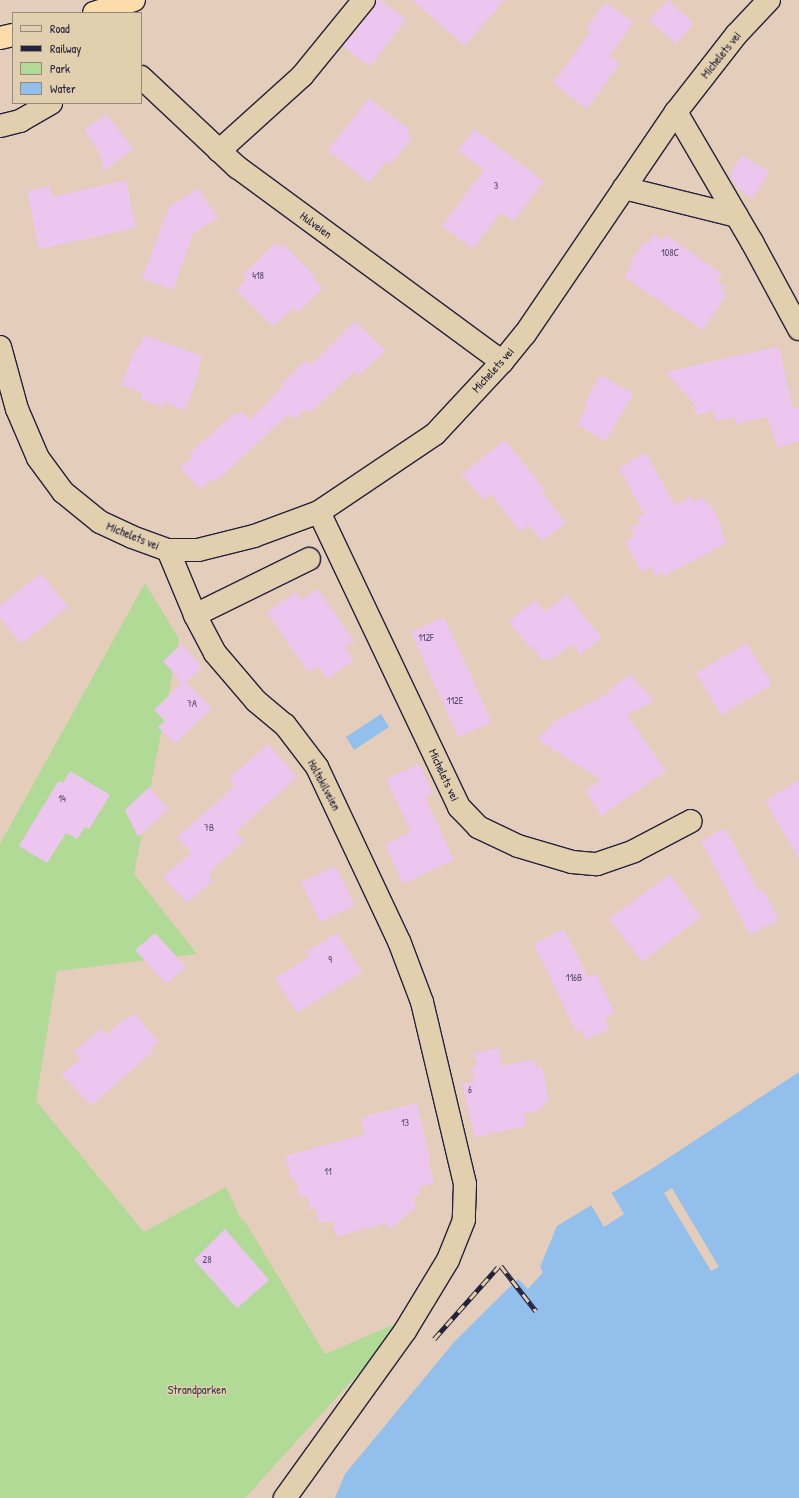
<!DOCTYPE html>
<style>
body{margin:0}
#map{position:relative;width:799px;height:1498px;overflow:hidden;background:#e4cdba;font-family:"Patrick Hand",sans-serif}
div>[style]{position:absolute}
.green>*{inset:0;background:#b1da97}
.water>*{inset:0;background:#93bfed}
.pier>*{inset:0;background:#e4cdba}
.building>*{inset:0;background:#edc6f0}
.roads{filter:drop-shadow(1px 0 #22223b) drop-shadow(-1px 0 #22223b) drop-shadow(0 1px #22223b) drop-shadow(0 -1px #22223b)}
.minor>*{height:22px;margin:-11px;padding:0 11px;transform-origin:11px;border-radius:11px;background:#e2cfad}
.highway>*{height:22px;margin:-11px;padding:0 11px;transform-origin:11px;border-radius:11px;background:#fddcac}
.rail>*{height:4.5px;margin-top:-2.25px;transform-origin:0;background:repeating-linear-gradient(90deg,#e2cfad 0 9px,#22223b 0 18px);box-sizing:border-box;border-block:1px solid #22223b}
span{translate:-50% -50%;white-space:nowrap;text-align:center;line-height:1.15;-webkit-text-stroke:3px #e2cfad;paint-order:stroke}
.number-label{font-size:10px;color:#554b68}
.number-label span{-webkit-text-stroke-width:0}
.street-label{font-size:12px;color:#22223b}
.park-label{font-size:12px;color:#373e49}
.legend{position:absolute;left:12px;top:12px;width:130px;height:92px;box-sizing:border-box;background:#e2cfad;border:1px solid #958a7f;margin:0;padding:5px 7px;list-style:none;font-size:12px;color:#22223b}
.legend li{display:flex;align-items:center;gap:8px;height:20px}
.legend b{width:20px;border:1px solid #958a7f}
</style>
<div id="map">
<div class="green">
<i style="clip-path:polygon(145px 583px,179px 639px,134px 874px,197px 954px,57px 971px,36px 1101px,144px 1232px,226px 1187px,242px 1221px,244px 1220px,325px 1354px,409px 1318px,245px 1498px,0 1498px,0 844px)"></i>
</div>
<div class="water">
<i style="clip-path:polygon(381px 714px,389px 727px,354px 750px,346px 737px)"></i>
<i style="clip-path:polygon(799px 1072px,799px 1498px,335px 1498px,345px 1474px,455px 1341px,518px 1279px,528px 1289px,543px 1272px,540px 1267px,557px 1226px,653px 1168px)"></i>
</div>
<div class="pier">
<i style="clip-path:polygon(672px 1188px,719px 1267px,711px 1271px,664px 1193px)"></i>
<i style="clip-path:polygon(610px 1190px,624px 1214px,604px 1227px,590px 1203px)"></i>
</div>
<div class="building">
<i style="clip-path:polygon(376px 0,380px 0,406px 19px,370px 67px,343px 46px,374px 8px)"></i>
<i style="clip-path:polygon(412px 0,504px 0,465px 46px)"></i>
<i style="clip-path:polygon(668px 0,694px 23px,676px 44px,649px 20px)"></i>
<i style="clip-path:polygon(605px 2px,633px 22px,610px 56px,620px 63px,587px 109px,553px 83px,590px 32px,586px 29px)"></i>
<i style="clip-path:polygon(369px 98px,410px 130px,407px 134px,412px 138px,391px 164px,387px 160px,369px 183px,328px 150px)"></i>
<i style="clip-path:polygon(107px 114px,133px 149px,104px 171px,99px 151px,84px 130px)"></i>
<i style="clip-path:polygon(474px 129px,544px 181px,513px 222px,501px 212px,473px 249px,442px 226px,484px 170px,458px 151px)"></i>
<i style="clip-path:polygon(742px 155px,769px 172px,752px 199px,740px 191px,729px 175px)"></i>
<i style="clip-path:polygon(126px 180px,136px 228px,39px 249px,27px 191px,50px 186px,52px 197px)"></i>
<i style="clip-path:polygon(198px 188px,218px 218px,193px 234px,173px 290px,142px 279px,169px 207px)"></i>
<i style="clip-path:polygon(654px 234px,663px 240px,666px 235px,722px 274px,717px 282px,725px 287px,722px 291px,727px 294px,703px 330px,624px 277px,632px 266px,629px 264px,645px 241px,648px 243px)"></i>
<i style="clip-path:polygon(275px 243px,279px 247px,283px 244px,316px 277px,314px 279px,322px 288px,298px 312px,293px 308px,273px 327px,236px 290px,247px 279px,243px 275px)"></i>
<i style="clip-path:polygon(355px 321px,385px 351px,359px 376px,355px 371px,310px 413px,305px 409px,294px 420px,289px 414px,215px 482px,212px 479px,200px 489px,180px 468px,192px 457px,189px 454px,235px 413px,237px 415px,241px 411px,250px 420px,283px 386px,281px 384px,306px 360px,311px 365px)"></i>
<i style="clip-path:polygon(144px 335px,202px 356px,197px 370px,200px 371px,185px 410px,164px 402px,163px 408px,140px 399px,142px 393px,121px 385px,136px 347px,139px 348px)"></i>
<i style="clip-path:polygon(779px 346px,793px 409px,799px 407px,799px 441px,778px 448px,767px 417px,736px 424px,735px 417px,716px 421px,714px 411px,696px 415px,694px 404px,666px 372px)"></i>
<i style="clip-path:polygon(600px 375px,633px 394px,606px 441px,577px 425px,588px 405px,584px 404px)"></i>
<i style="clip-path:polygon(505px 440px,545px 490px,542px 492px,566px 523px,542px 541px,529px 525px,520px 532px,491px 494px,483px 500px,462px 474px)"></i>
<i style="clip-path:polygon(646px 453px,675px 505px,691px 496px,694px 502px,703px 497px,708px 505px,710px 504px,724px 531px,721px 532px,727px 543px,664px 576px,662px 572px,656px 576px,651px 567px,641px 572px,625px 541px,635px 536px,631px 528px,640px 523px,637px 518px,644px 514px,619px 468px)"></i>
<i style="clip-path:polygon(41px 573px,68px 607px,21px 644px,0 618px,0 606px)"></i>
<i style="clip-path:polygon(318px 589px,354px 641px,345px 647px,354px 660px,327px 679px,318px 666px,308px 672px,267px 612px,296px 592px,301px 600px)"></i>
<i style="clip-path:polygon(567px 594px,601px 638px,580px 655px,572px 644px,550px 661px,548px 657px,543px 661px,531px 646px,529px 647px,509px 621px,535px 600px,544px 612px)"></i>
<i style="clip-path:polygon(444px 617px,492px 722px,458px 737px,411px 632px)"></i>
<i style="clip-path:polygon(747px 643px,772px 685px,721px 715px,696px 673px)"></i>
<i style="clip-path:polygon(182px 644px,202px 667px,186px 682px,212px 708px,175px 744px,158px 727px,165px 721px,154px 710px,182px 683px,163px 661px)"></i>
<i style="clip-path:polygon(630px 674px,654px 701px,627px 715px,666px 771px,601px 816px,585px 791px,601px 780px,538px 740px,555px 721px,609px 693px,608px 691px)"></i>
<i style="clip-path:polygon(268px 744px,297px 777px,236px 832px,244px 841px,211px 871px,212px 873px,209px 877px,212px 881px,187px 903px,163px 877px,191px 853px,177px 837px,235px 786px,229px 778px)"></i>
<i style="clip-path:polygon(419px 764px,433px 793px,425px 797px,454px 860px,403px 884px,385px 844px,411px 832px,386px 779px)"></i>
<i style="clip-path:polygon(70px 771px,110px 795px,89px 829px,85px 827px,77px 839px,66px 833px,47px 863px,19px 846px,56px 785px,59px 781px,63px 783px)"></i>
<i style="clip-path:polygon(799px 780px,799px 859px,765px 801px)"></i>
<i style="clip-path:polygon(149px 787px,169px 809px,138px 837px,125px 810px)"></i>
<i style="clip-path:polygon(725px 828px,759px 891px,763px 889px,779px 920px,750px 935px,701px 841px)"></i>
<i style="clip-path:polygon(336px 866px,355px 906px,320px 922px,301px 882px)"></i>
<i style="clip-path:polygon(670px 874px,701px 917px,642px 962px,609px 919px)"></i>
<i style="clip-path:polygon(564px 929px,588px 977px,596px 974px,615px 1013px,604px 1018px,610px 1029px,586px 1040px,581px 1029px,576px 1032px,534px 944px)"></i>
<i style="clip-path:polygon(155px 933px,186px 967px,166px 984px,135px 950px)"></i>
<i style="clip-path:polygon(337px 933px,362px 972px,297px 1013px,275px 978px,309px 957px,306px 952px)"></i>
<i style="clip-path:polygon(134px 1013px,159px 1042px,151px 1049px,153px 1051px,91px 1106px,62px 1074px,80px 1059px,74px 1052px,101px 1028px,106px 1035px,124px 1019px,125px 1020px)"></i>
<i style="clip-path:polygon(499px 1048px,502px 1066px,534px 1059px,536px 1067px,542px 1066px,549px 1102px,543px 1103px,544px 1107px,540px 1108px,541px 1110px,524px 1114px,526px 1126px,475px 1137px,462px 1084px,474px 1082px,472px 1068px,477px 1066px,474px 1053px)"></i>
<i style="clip-path:polygon(417px 1103px,430px 1159px,428px 1159px,434px 1183px,419px 1187px,420px 1195px,413px 1197px,416px 1207px,389px 1230px,387px 1223px,336px 1237px,332px 1220px,319px 1223px,315px 1208px,310px 1210px,307px 1196px,300px 1198px,296px 1180px,292px 1181px,285px 1156px,365px 1134px,361px 1119px,366px 1118px,366px 1116px)"></i>
<i style="clip-path:polygon(225px 1229px,269px 1280px,237px 1308px,194px 1260px)"></i>
</div>
<div class="roads">
<div class="minor">
<i style="left:141px;top:77px;width:132px;rotate:43.2deg"></i>
<i style="left:237px;top:167px;width:329px;rotate:36.3deg"></i>
<i style="left:676px;top:112px;width:151px;rotate:59.7deg"></i>
<i style="left:752px;top:242px;width:99px;rotate:61.6deg"></i>
<i style="left:0;top:126px;width:21px;rotate:-14deg"></i>
<i style="left:20px;top:121px;width:36px;rotate:-30deg"></i>
<i style="left:219px;top:151px;width:112px;rotate:-42.1deg"></i>
<i style="left:302px;top:76px;width:98px;rotate:-50.8deg"></i>
<i style="left:624px;top:188px;width:116px;rotate:13.9deg"></i>
<i style="left:0;top:347px;width:64px;rotate:74.7deg"></i>
<i style="left:17px;top:409px;width:53px;rotate:66.8deg"></i>
<i style="left:38px;top:458px;width:42px;rotate:53.7deg"></i>
<i style="left:63px;top:492px;width:48px;rotate:39deg"></i>
<i style="left:100px;top:522px;width:35px;rotate:25deg"></i>
<i style="left:132px;top:537px;width:38px;rotate:20deg"></i>
<i style="left:168px;top:550px;width:30px"></i>
<i style="left:198px;top:550px;width:58px;rotate:-14deg"></i>
<i style="left:254px;top:536px;width:69px;rotate:-20.3deg"></i>
<i style="left:319px;top:512px;width:140px;rotate:-33.9deg"></i>
<i style="left:435px;top:434px;width:98px;rotate:-47.1deg"></i>
<i style="left:502px;top:362px;width:36px;rotate:-51deg"></i>
<i style="left:525px;top:334px;width:268px;rotate:-55.8deg"></i>
<i style="left:676px;top:112px;width:98px;rotate:-52.1deg"></i>
<i style="left:736px;top:35px;width:48px;rotate:-46.7deg"></i>
<i style="left:319px;top:512px;width:327px;rotate:64.6deg"></i>
<i style="left:459px;top:807px;width:28px;rotate:46deg"></i>
<i style="left:478px;top:827px;width:44px;rotate:25.4deg"></i>
<i style="left:518px;top:846px;width:56px;rotate:16.5deg"></i>
<i style="left:572px;top:862px;width:25px;rotate:5deg"></i>
<i style="left:597px;top:864px;width:39px;rotate:-19deg"></i>
<i style="left:634px;top:851px;width:64px;rotate:-27.8deg"></i>
<i style="left:168px;top:550px;width:70px;rotate:67.4deg"></i>
<i style="left:195px;top:615px;width:43px;rotate:62.2deg"></i>
<i style="left:215px;top:653px;width:63px;rotate:49.5deg"></i>
<i style="left:256px;top:701px;width:38px;rotate:40deg"></i>
<i style="left:285px;top:725px;width:53px;rotate:52.7deg"></i>
<i style="left:317px;top:767px;width:192px;rotate:64.8deg"></i>
<i style="left:399px;top:941px;width:65px;rotate:69.3deg"></i>
<i style="left:422px;top:1002px;width:187px;rotate:76.7deg"></i>
<i style="left:465px;top:1184px;width:36px;rotate:92deg"></i>
<i style="left:464px;top:1220px;width:43px;rotate:111.8deg"></i>
<i style="left:448px;top:1260px;width:83px;rotate:121.2deg"></i>
<i style="left:405px;top:1331px;width:206px;rotate:125.7deg"></i>
<i style="left:195px;top:615px;width:127px;rotate:-26.2deg"></i>
</div>
<div class="highway">
<i style="left:94px;top:13px;width:42px;rotate:-18deg"></i>
<i style="left:0;top:38px;width:13px;rotate:-13deg"></i>
</div>
</div>
<div class="rail">
<i style="left:501px;top:1266px;width:57px;rotate:52.1deg"></i>
<i style="left:434px;top:1339px;width:96px;rotate:-48.4deg"></i>
</div>
<div class="number-label">
<span style="left:496px;top:186px">3</span>
<span style="left:670px;top:253px">108C</span>
<span style="left:258px;top:276px">418</span>
<span style="left:426px;top:638px">112F</span>
<span style="left:455px;top:701px">112E</span>
<span style="left:192px;top:704px">7A</span>
<span style="left:62px;top:799px">14</span>
<span style="left:209px;top:828px">7B</span>
<span style="left:330px;top:960px">9</span>
<span style="left:574px;top:978px">116B</span>
<span style="left:470px;top:1090px">6</span>
<span style="left:405px;top:1123px">13</span>
<span style="left:328px;top:1172px">11</span>
<span style="left:207px;top:1260px">28</span>
</div>
<div class="street-label">
<span style="left:721px;top:55px;rotate:-51deg">Michelets vei</span>
<span style="left:316px;top:225px;rotate:36deg">Hulveien</span>
<span style="left:493px;top:370px;rotate:-48deg">Michelets vei</span>
<span style="left:133px;top:536px;rotate:22deg">Michelets vei</span>
<span style="left:444px;top:775px;rotate:65deg">Michelets vei</span>
<span style="left:324px;top:785px;rotate:62deg">Holtekilveien</span>
</div>
<div class="park-label">
<span style="left:197px;top:1390px">Strandparken</span>
</div>
<ul class="legend">
<li><b style="height:5px;background:#e2cfad"></b>Road</li>
<li><b style="height:5px;background:#22223b"></b>Railway</li>
<li><b style="height:11px;background:#b1da97"></b>Park</li>
<li><b style="height:11px;background:#93bfed"></b>Water</li>
</ul>
</div>
